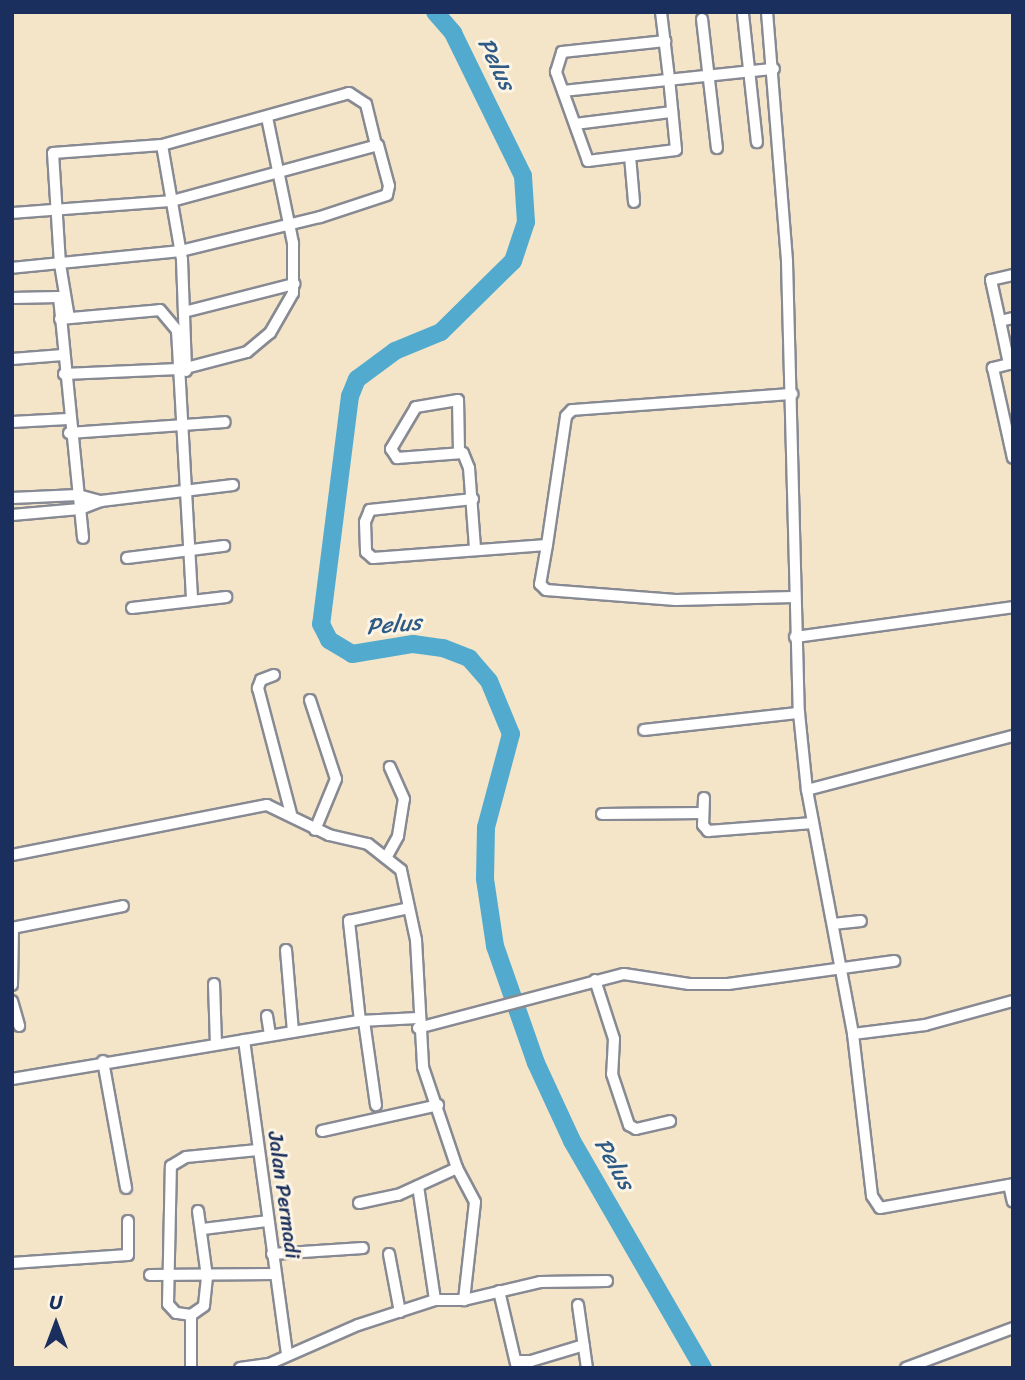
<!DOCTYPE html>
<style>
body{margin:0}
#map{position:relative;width:1025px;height:1380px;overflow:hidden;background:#f4e5c8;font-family:Sriracha,sans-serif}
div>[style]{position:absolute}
.river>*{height:18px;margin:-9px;padding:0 9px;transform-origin:9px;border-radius:9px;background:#52abcf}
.roads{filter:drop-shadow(2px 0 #888a93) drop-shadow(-2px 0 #888a93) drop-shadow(0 2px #888a93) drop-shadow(0 -2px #888a93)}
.minor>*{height:10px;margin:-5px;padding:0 5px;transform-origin:5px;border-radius:5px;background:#fff}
span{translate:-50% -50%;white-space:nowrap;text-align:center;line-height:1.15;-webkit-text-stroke:6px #fcf5e5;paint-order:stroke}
.street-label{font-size:21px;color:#1b2f5e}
.water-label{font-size:23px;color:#2e5a86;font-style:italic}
.frame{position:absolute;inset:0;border:14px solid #1b2f5e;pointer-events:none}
.north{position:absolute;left:21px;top:1289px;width:70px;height:70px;-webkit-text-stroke:5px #fcf5e5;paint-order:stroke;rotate:0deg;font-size:19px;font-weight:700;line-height:28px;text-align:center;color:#1b2f5e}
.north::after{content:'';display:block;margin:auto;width:24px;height:32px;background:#1b2f5e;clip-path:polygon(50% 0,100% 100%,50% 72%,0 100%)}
</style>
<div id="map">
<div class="river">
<i style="left:435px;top:12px;width:28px;rotate:49deg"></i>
<i style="left:453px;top:33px;width:159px;rotate:63.9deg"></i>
<i style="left:523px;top:176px;width:46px;rotate:86.3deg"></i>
<i style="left:526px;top:222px;width:41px;rotate:108.4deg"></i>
<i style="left:513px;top:261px;width:101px;rotate:135.4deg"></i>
<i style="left:441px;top:332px;width:50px;rotate:157.6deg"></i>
<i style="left:395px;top:351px;width:47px;rotate:143.6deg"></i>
<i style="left:357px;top:379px;width:18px;rotate:112deg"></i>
<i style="left:350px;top:396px;width:230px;rotate:97.2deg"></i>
<i style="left:321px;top:624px;width:18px;rotate:63deg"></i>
<i style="left:329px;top:640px;width:27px;rotate:31deg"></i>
<i style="left:352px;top:654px;width:62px;rotate:-9.3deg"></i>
<i style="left:413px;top:644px;width:30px;rotate:8deg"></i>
<i style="left:443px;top:648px;width:28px;rotate:21deg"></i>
<i style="left:469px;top:658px;width:30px;rotate:49deg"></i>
<i style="left:489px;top:681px;width:57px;rotate:67.5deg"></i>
<i style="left:511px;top:734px;width:96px;rotate:105deg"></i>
<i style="left:486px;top:827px;width:52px;rotate:91.1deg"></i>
<i style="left:485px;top:879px;width:68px;rotate:81.5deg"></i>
<i style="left:495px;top:946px;width:124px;rotate:70.7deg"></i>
<i style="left:536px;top:1063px;width:86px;rotate:65.2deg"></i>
<i style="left:572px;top:1141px;width:262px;rotate:60deg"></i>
</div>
<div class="roads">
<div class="minor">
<i style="left:661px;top:12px;width:66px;rotate:83.1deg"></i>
<i style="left:669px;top:78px;width:72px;rotate:84.4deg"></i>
<i style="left:676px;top:150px;width:89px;rotate:172.9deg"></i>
<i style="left:588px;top:161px;width:95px;rotate:-109.8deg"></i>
<i style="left:556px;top:72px;width:21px;rotate:-73deg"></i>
<i style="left:562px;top:52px;width:104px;rotate:-6.1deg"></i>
<i style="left:767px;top:12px;width:251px;rotate:85.4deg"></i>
<i style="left:787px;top:262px;width:451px;rotate:88.5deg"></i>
<i style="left:799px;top:713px;width:77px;rotate:84.1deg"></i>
<i style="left:807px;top:790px;width:248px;rotate:79.3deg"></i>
<i style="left:853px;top:1034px;width:163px;rotate:83.3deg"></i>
<i style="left:872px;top:1196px;width:14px;rotate:56deg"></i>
<i style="left:880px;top:1208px;width:135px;rotate:-10.2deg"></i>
<i style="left:743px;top:14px;width:129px;rotate:83.8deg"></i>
<i style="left:702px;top:19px;width:130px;rotate:83.4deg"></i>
<i style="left:563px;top:91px;width:212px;rotate:-6deg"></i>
<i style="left:575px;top:124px;width:98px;rotate:-7.1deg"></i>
<i style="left:162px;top:145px;width:117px;rotate:80.1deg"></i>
<i style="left:182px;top:260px;width:111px;rotate:87.9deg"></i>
<i style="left:630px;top:156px;width:46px;rotate:85deg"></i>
<i style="left:12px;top:213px;width:160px;rotate:-4.3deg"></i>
<i style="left:172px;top:201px;width:213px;rotate:-15.2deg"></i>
<i style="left:378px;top:145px;width:42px;rotate:75deg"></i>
<i style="left:389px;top:186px;width:9px;rotate:103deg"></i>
<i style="left:387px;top:195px;width:71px;rotate:161.8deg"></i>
<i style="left:320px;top:217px;width:143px;rotate:166.3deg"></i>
<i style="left:181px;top:251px;width:170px;rotate:174.3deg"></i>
<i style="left:12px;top:298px;width:47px;rotate:-1.2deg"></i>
<i style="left:59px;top:297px;width:242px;rotate:84.3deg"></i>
<i style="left:184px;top:312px;width:114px;rotate:-14.3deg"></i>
<i style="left:69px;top:318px;width:55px;rotate:-99.5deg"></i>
<i style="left:60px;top:264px;width:111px;rotate:-93.6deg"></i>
<i style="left:53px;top:153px;width:109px;rotate:-4.2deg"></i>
<i style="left:162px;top:145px;width:194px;rotate:-15.5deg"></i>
<i style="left:349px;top:93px;width:20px;rotate:33deg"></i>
<i style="left:366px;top:104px;width:42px;rotate:76.3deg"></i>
<i style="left:60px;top:319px;width:100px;rotate:-5.1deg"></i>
<i style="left:160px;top:310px;width:26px;rotate:50deg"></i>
<i style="left:177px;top:330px;width:271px;rotate:86.8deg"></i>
<i style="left:1000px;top:321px;width:42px;rotate:-102.4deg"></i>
<i style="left:991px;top:280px;width:23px;rotate:-13deg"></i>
<i style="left:12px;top:359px;width:51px;rotate:-4.5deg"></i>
<i style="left:1013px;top:363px;width:21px;rotate:166deg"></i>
<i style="left:993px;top:368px;width:92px;rotate:77.5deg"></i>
<i style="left:1009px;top:364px;width:44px;rotate:-101.8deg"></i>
<i style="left:1000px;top:321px;width:13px;rotate:-13deg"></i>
<i style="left:186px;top:368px;width:63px;rotate:-14.7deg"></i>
<i style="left:247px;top:352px;width:30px;rotate:-40deg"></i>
<i style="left:270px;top:333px;width:46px;rotate:-60.1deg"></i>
<i style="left:293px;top:293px;width:50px;rotate:-90deg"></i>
<i style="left:293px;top:243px;width:129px;rotate:-101.7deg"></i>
<i style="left:64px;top:374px;width:115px;rotate:-2.5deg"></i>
<i style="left:12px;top:422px;width:56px;rotate:-3.1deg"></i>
<i style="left:69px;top:433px;width:156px;rotate:-4deg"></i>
<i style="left:459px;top:451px;width:51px;rotate:-91.1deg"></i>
<i style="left:458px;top:400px;width:43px;rotate:170.5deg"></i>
<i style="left:416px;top:407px;width:49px;rotate:120.8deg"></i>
<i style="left:391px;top:449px;width:11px;rotate:56deg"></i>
<i style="left:397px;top:458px;width:66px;rotate:-4.3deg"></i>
<i style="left:463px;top:453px;width:16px;rotate:68deg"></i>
<i style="left:469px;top:468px;width:80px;rotate:85.7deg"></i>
<i style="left:12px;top:498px;width:66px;rotate:-2.6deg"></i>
<i style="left:78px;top:495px;width:24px;rotate:15deg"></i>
<i style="left:473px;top:499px;width:104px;rotate:173.9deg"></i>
<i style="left:370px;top:510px;width:13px;rotate:113deg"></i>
<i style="left:365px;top:522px;width:30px;rotate:88deg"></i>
<i style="left:366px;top:552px;width:9px;rotate:41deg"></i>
<i style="left:373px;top:558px;width:174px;rotate:-4.3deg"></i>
<i style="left:547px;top:545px;width:40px;rotate:100deg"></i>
<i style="left:540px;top:584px;width:8px;rotate:45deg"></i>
<i style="left:546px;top:590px;width:130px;rotate:4.4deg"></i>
<i style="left:676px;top:600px;width:118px;rotate:-1.5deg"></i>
<i style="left:12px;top:515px;width:68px;rotate:-5deg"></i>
<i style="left:80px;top:509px;width:22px;rotate:-21deg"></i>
<i style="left:101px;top:501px;width:133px;rotate:-6.9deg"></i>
<i style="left:547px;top:545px;width:130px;rotate:-81.6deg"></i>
<i style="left:566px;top:416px;width:8px;rotate:-45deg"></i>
<i style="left:572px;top:410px;width:221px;rotate:-4.2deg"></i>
<i style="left:127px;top:558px;width:98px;rotate:-7.1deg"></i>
<i style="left:132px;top:608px;width:95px;rotate:-6.7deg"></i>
<i style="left:795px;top:637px;width:220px;rotate:-7.8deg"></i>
<i style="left:274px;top:675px;width:14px;rotate:159deg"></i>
<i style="left:261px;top:680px;width:9px;rotate:111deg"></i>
<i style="left:258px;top:688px;width:130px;rotate:75.3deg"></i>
<i style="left:310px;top:700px;width:83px;rotate:71.8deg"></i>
<i style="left:336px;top:779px;width:55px;rotate:112.4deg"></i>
<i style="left:644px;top:730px;width:156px;rotate:-6.3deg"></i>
<i style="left:807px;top:790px;width:213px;rotate:-14.7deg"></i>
<i style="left:704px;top:798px;width:27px;rotate:92deg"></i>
<i style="left:703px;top:825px;width:8px;rotate:50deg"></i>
<i style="left:708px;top:831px;width:105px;rotate:-4.4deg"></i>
<i style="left:602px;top:814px;width:101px;rotate:-0.6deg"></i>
<i style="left:12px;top:855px;width:260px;rotate:-11.1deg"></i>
<i style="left:267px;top:805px;width:69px;rotate:25.8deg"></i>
<i style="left:329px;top:835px;width:40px;rotate:13deg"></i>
<i style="left:368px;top:844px;width:42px;rotate:38.2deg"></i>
<i style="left:401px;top:870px;width:72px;rotate:77.9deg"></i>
<i style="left:416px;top:940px;width:127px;rotate:86.8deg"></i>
<i style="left:423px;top:1067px;width:107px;rotate:71.4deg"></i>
<i style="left:457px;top:1168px;width:38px;rotate:62deg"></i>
<i style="left:475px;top:1202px;width:99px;rotate:96.4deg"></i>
<i style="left:386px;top:858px;width:25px;rotate:-61deg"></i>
<i style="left:398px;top:836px;width:37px;rotate:-81deg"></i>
<i style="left:404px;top:799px;width:35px;rotate:-114deg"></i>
<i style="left:833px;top:924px;width:28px;rotate:-6deg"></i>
<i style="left:12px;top:928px;width:113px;rotate:-11.2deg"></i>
<i style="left:286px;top:950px;width:81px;rotate:85.1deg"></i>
<i style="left:595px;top:980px;width:62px;rotate:72.1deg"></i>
<i style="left:614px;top:1039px;width:35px;rotate:93deg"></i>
<i style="left:612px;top:1074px;width:54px;rotate:71.6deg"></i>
<i style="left:629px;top:1125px;width:8px;rotate:30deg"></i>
<i style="left:636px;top:1129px;width:35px;rotate:-13deg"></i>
<i style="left:214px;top:984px;width:60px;rotate:88.1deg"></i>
<i style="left:12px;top:985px;width:57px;rotate:-89deg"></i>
<i style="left:12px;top:1001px;width:26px;rotate:74deg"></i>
<i style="left:267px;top:1016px;width:19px;rotate:81deg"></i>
<i style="left:360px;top:1021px;width:101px;rotate:-96.3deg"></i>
<i style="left:349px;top:921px;width:61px;rotate:-12.2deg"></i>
<i style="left:364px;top:1021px;width:85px;rotate:81.9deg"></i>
<i style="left:418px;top:1028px;width:213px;rotate:-14.7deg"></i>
<i style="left:624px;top:974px;width:66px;rotate:8.7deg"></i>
<i style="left:689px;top:984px;width:39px"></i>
<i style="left:728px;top:984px;width:168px;rotate:-7.9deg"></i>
<i style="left:853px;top:1034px;width:73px;rotate:-7.1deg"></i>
<i style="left:925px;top:1025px;width:91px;rotate:-15.3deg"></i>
<i style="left:244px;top:1040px;width:318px;rotate:82.2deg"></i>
<i style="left:103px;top:1061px;width:129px;rotate:79.7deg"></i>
<i style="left:12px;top:1079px;width:353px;rotate:-9.5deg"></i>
<i style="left:360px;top:1021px;width:58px;rotate:-3deg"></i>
<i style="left:322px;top:1131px;width:119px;rotate:-12.6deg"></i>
<i style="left:1009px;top:1185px;width:17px;rotate:77deg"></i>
<i style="left:418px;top:1186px;width:115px;rotate:81.5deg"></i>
<i style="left:359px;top:1203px;width:40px;rotate:-12deg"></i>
<i style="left:398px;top:1195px;width:65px;rotate:-24.6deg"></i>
<i style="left:198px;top:1211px;width:67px;rotate:82.2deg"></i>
<i style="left:207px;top:1277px;width:29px;rotate:96deg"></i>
<i style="left:204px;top:1306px;width:16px;rotate:145deg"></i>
<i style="left:191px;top:1315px;width:15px;rotate:-172deg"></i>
<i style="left:176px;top:1313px;width:12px;rotate:-132deg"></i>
<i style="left:168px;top:1304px;width:138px;rotate:-88.8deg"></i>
<i style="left:171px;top:1166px;width:17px;rotate:-31deg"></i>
<i style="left:186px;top:1157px;width:72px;rotate:-5.6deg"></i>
<i style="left:203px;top:1229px;width:64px;rotate:-7.1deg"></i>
<i style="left:272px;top:1254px;width:91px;rotate:-3.8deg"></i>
<i style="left:389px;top:1254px;width:59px;rotate:79.3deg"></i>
<i style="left:12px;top:1263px;width:116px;rotate:-3.9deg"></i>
<i style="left:128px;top:1255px;width:34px;rotate:-90deg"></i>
<i style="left:150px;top:1275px;width:125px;rotate:-0.5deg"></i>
<i style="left:499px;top:1291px;width:79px;rotate:76.8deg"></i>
<i style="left:578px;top:1305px;width:64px;rotate:81.9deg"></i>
<i style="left:191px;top:1315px;width:53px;rotate:90deg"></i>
<i style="left:517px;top:1361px;width:14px"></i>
<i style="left:531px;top:1361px;width:55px;rotate:-16.8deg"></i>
<i style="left:240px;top:1368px;width:29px;rotate:-8deg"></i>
<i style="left:269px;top:1364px;width:97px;rotate:-23.7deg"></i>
<i style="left:358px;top:1325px;width:81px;rotate:-18deg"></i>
<i style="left:435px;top:1300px;width:29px"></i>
<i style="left:464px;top:1300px;width:78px;rotate:-13.3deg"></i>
<i style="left:540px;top:1282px;width:67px;rotate:-0.9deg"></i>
<i style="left:906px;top:1368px;width:114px;rotate:-20.5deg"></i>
</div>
</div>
<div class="street-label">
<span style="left:284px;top:1195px;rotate:82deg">Jalan Permadi</span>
</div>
<div class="water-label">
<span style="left:496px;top:64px;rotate:64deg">Pelus</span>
<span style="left:394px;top:625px;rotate:-5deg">Pelus</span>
<span style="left:614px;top:1164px;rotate:60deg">Pelus</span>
</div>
<div class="frame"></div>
<div class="north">U</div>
</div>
